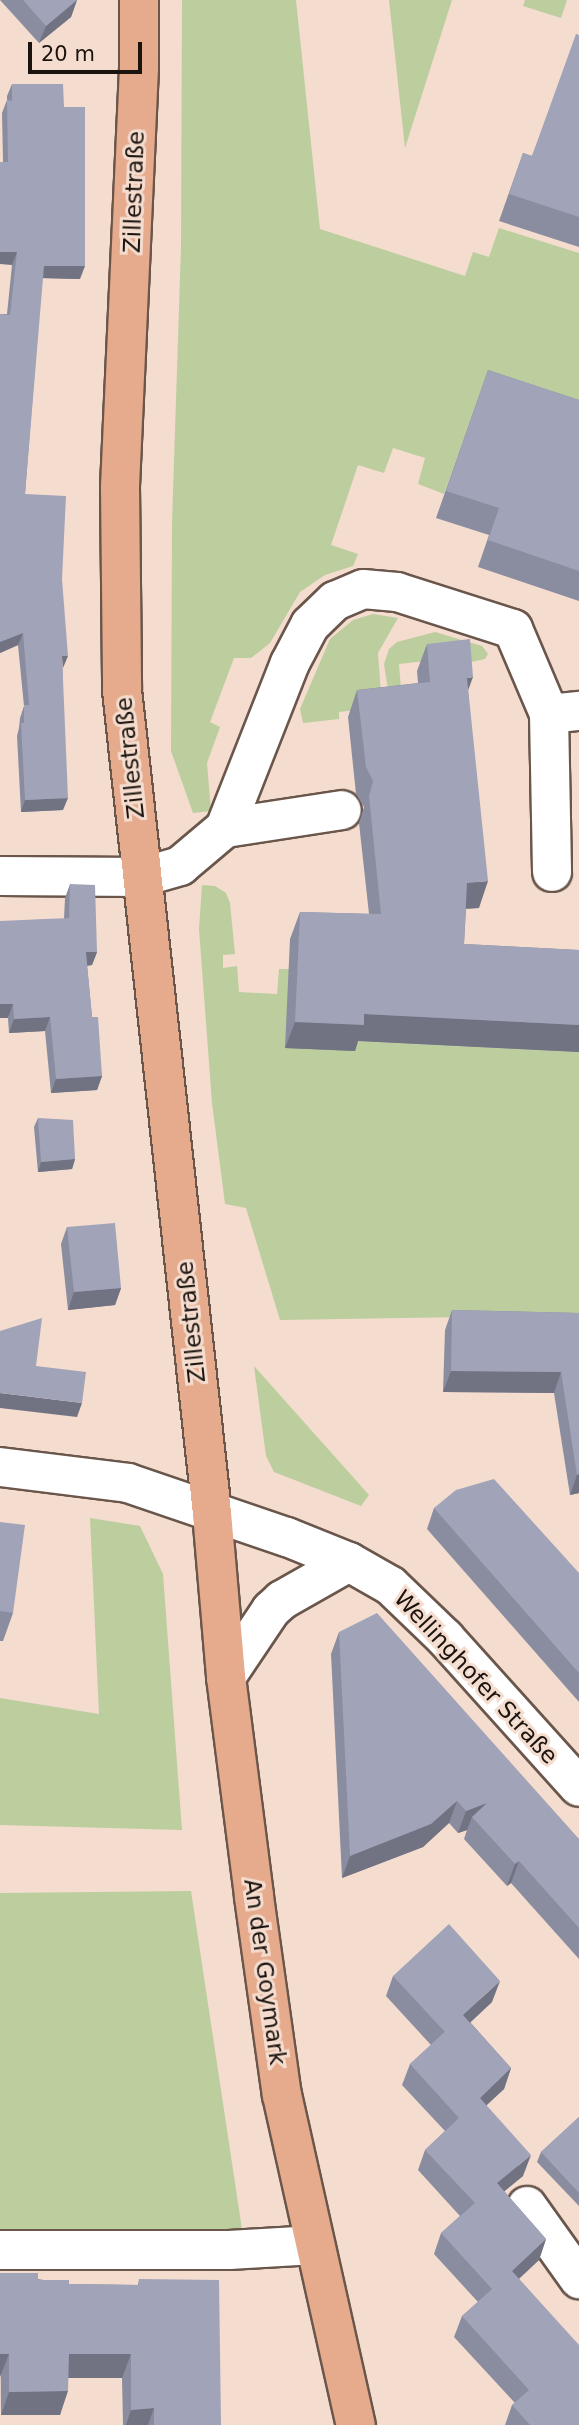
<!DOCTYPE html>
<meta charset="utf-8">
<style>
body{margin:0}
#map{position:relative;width:579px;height:2425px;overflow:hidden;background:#f4dccf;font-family:"DejaVu Sans",sans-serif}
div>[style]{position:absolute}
.green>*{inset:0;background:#bcce9d}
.roads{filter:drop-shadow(2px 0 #6a564b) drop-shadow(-2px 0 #6a564b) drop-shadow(0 2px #6a564b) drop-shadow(0 -2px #6a564b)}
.minor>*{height:38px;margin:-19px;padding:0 19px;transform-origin:19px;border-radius:19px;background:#fff}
.major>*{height:38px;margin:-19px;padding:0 19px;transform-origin:19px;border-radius:19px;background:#e6aa8c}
.wall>*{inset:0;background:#8a8c9f}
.shaded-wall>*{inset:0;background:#717282}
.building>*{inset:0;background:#a1a3b9}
span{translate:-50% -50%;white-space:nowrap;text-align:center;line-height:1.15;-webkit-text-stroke:6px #f4dccf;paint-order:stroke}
.street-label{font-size:23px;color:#1b130e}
.scale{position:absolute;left:28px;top:42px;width:114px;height:32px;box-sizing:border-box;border:4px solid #1b130e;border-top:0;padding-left:9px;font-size:21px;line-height:24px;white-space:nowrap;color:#1b130e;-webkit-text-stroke:5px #f4dccf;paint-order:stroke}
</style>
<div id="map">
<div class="green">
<i style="clip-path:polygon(182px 0,296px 0,320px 229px,465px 276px,473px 252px,489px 257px,499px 228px,579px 253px,579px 430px,479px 397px,444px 494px,418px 484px,425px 458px,393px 448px,384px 473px,358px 465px,331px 545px,358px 554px,353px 566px,325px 575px,300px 592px,270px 643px,251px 658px,234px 658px,210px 722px,220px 727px,207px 763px,211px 811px,193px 813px,171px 751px,172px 523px,181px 247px)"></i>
<i style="clip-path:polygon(389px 0,452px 0,405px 148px)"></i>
<i style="clip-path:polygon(525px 0,567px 0,561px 18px,523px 6px)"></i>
<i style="clip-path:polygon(373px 614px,398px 618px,378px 653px,382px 707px,339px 712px,339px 719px,303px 723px,300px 709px,330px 639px,353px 620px)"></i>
<i style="clip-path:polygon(435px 632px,482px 646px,488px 654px,485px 659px,471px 662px,470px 656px,399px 664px,401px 689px,392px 695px,387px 684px,384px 664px,389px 649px,397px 642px)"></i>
<i style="clip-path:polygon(202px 885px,215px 886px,226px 893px,230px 903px,235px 954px,223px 955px,223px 968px,237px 966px,239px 992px,277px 994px,279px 969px,289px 969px,355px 1041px,579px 1052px,579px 1315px,280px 1320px,246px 1208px,225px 1204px,212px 1103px,199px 929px)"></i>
<i style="clip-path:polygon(254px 1366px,369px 1495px,361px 1506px,274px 1472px,266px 1456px)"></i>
<i style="clip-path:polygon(90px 1518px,140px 1526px,163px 1574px,182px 1830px,0 1825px,0 1698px,99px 1714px)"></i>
<i style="clip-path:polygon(191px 1891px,243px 2236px,0 2233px,0 1893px)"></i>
</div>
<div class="roads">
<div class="minor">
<i style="left:549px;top:714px;width:158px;rotate:88.9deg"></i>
<i style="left:225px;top:828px;width:118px;rotate:-8.7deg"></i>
<i style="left:0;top:876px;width:142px;rotate:0.4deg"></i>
<i style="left:142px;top:877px;width:40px;rotate:-16deg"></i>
<i style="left:180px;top:866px;width:59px;rotate:-40.2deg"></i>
<i style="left:225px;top:828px;width:177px;rotate:-68.5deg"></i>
<i style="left:290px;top:663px;width:43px;rotate:-62.2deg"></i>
<i style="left:310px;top:625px;width:35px;rotate:-44deg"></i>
<i style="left:335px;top:601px;width:30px;rotate:-23deg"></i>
<i style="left:363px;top:589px;width:34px;rotate:5deg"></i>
<i style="left:397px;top:592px;width:122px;rotate:17.7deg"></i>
<i style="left:513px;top:629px;width:92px;rotate:67deg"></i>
<i style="left:549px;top:714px;width:30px;rotate:-6deg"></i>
<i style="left:0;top:1467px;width:129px;rotate:7.1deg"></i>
<i style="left:128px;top:1483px;width:168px;rotate:18.8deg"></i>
<i style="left:287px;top:1537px;width:67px;rotate:22deg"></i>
<i style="left:349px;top:1562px;width:48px;rotate:29.7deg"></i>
<i style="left:391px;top:1586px;width:75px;rotate:43.9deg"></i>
<i style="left:445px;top:1638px;width:200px;rotate:48deg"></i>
<i style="left:226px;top:1677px;width:81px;rotate:-56.1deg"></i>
<i style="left:271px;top:1610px;width:15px;rotate:-42deg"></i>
<i style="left:282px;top:1600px;width:77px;rotate:-29.6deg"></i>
<i style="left:527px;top:2206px;width:90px;rotate:54.5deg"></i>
<i style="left:0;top:2250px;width:229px"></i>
<i style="left:229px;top:2250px;width:86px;rotate:-3.3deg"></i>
</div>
<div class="major">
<i style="left:139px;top:0;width:68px;rotate:90deg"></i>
<i style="left:139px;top:68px;width:419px;rotate:92.6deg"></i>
<i style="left:120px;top:487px;width:203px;rotate:89.4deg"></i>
<i style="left:122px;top:690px;width:828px;rotate:83.76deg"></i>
<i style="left:212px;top:1513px;width:165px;rotate:85.1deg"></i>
<i style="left:226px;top:1677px;width:222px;rotate:82.7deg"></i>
<i style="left:254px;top:1897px;width:200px;rotate:82deg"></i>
<i style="left:282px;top:2095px;width:338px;rotate:77.4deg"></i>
</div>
</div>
<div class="wall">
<i style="clip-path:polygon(0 0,77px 0,71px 17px,39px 43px)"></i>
<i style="clip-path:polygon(579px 35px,579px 247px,499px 221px,523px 153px,532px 156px)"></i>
<i style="clip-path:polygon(12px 84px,80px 279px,42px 278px,25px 494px,62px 579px,63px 810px,21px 812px,17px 736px,19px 728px,20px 718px,24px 706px,18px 645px,0 653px,0 314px,7px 314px,12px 265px,3px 162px,2px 113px,7px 100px,7px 96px)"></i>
<i style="clip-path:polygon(488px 370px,579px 400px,579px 601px,478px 567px,489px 535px,436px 518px)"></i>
<i style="clip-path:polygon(427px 644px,468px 691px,479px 908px,466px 909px,464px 944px,579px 950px,579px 1052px,358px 1041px,355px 1051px,285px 1048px,290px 939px,300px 912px,369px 914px,359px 823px,364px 807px,356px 794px,348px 717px,357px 690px,418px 683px,417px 671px)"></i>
<i style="clip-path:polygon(70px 884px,97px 952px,92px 965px,87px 966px,92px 1017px,102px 1076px,97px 1090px,51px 1093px,45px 1031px,9px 1033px,8px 1018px,31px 920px,64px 919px,65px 898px)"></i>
<i style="clip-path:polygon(38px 1118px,75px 1159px,72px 1169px,38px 1172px,34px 1127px)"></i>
<i style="clip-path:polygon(67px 1227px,121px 1288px,115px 1305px,68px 1310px,61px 1244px)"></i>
<i style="clip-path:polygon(452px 1310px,579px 1313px,579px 1493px,570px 1495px,554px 1393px,443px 1392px,445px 1330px)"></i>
<i style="clip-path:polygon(434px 1508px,579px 1573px,579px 1702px,427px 1529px)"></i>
<i style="clip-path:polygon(0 1522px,13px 1613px,3px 1641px,0 1641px)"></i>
<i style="clip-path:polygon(339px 1632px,579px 1839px,579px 1959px,511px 1883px,507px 1886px,464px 1839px,467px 1830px,458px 1833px,449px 1823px,423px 1847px,342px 1878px,331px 1654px)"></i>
<i style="clip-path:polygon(393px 1976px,492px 2002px,470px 2022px,511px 2068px,504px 2089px,486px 2105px,523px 2176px,504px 2191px,546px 2239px,539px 2260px,519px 2279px,579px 2425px,505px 2425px,512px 2405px,515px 2403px,454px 2337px,462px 2316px,478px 2302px,434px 2254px,441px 2233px,460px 2216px,418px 2170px,425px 2150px,445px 2131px,402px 2085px,410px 2064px,431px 2045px,386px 1996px)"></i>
<i style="clip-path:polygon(579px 2117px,579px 2206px,537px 2162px,541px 2152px)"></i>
<i style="clip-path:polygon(0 2273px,69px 2284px,138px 2285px,139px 2279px,221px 2425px,123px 2425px,122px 2378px,68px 2378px,60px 2415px,1px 2415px)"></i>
</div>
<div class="shaded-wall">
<i style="clip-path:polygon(77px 0,71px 17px,39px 43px,46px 26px)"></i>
<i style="clip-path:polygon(0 252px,17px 252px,12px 265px,0 264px)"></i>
<i style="clip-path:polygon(44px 266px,85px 266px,80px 279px,39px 278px)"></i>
<i style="clip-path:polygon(23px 633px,18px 645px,0 653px,0 642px)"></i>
<i style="clip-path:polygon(62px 656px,68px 656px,63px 668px)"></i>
<i style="clip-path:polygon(473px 677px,463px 704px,467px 678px)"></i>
<i style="clip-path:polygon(68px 798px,63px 810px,21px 812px,25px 800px)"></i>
<i style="clip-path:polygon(488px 881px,479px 908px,458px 909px,467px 883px)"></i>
<i style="clip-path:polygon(86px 952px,97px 952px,92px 965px,81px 966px)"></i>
<i style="clip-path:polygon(0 1004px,13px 1004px,8px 1018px,0 1018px)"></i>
<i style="clip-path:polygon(364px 1014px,579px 1025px,579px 1052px,358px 1041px,355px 1051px,285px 1048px,295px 1022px)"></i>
<i style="clip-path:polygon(50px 1017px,45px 1031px,9px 1033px,14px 1019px)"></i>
<i style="clip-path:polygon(102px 1076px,97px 1090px,51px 1093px,56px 1079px)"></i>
<i style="clip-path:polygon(75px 1159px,72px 1169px,38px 1172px,41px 1162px)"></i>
<i style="clip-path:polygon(121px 1288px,115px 1305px,68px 1310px,74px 1292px)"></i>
<i style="clip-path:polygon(451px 1371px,561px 1372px,554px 1393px,443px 1392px)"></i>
<i style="clip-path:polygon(0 1393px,82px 1403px,77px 1417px,0 1408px)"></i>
<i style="clip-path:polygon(579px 1474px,579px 1493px,570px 1495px,577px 1475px)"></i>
<i style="clip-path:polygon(457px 1801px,449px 1823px,423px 1847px,342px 1878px,350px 1856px)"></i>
<i style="clip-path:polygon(487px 1803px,472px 1817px,467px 1830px,458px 1833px,466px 1811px)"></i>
<i style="clip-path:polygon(519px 1861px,511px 1883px,507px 1886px,515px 1864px)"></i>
<i style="clip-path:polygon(500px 1981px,492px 2002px,456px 2036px,463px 2015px)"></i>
<i style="clip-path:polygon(511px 2068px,504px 2089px,472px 2119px,480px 2098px)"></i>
<i style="clip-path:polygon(531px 2155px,523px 2176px,489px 2204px,497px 2183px)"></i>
<i style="clip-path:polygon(546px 2239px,539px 2260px,504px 2292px,512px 2271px)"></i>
<i style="clip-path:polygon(0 2354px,9px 2354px,0 2377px)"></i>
<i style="clip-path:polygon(69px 2354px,131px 2354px,122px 2378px,60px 2378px)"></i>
<i style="clip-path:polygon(68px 2391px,60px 2415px,1px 2415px,9px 2392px)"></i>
<i style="clip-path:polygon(154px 2408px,148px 2425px,126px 2425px,131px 2410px)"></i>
</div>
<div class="building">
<i style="clip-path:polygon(23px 0,77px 0,46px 26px)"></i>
<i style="clip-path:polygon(576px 34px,579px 35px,579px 217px,509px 194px,523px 153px,532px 156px)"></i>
<i style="clip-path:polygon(12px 84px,63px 84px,64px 107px,85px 107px,85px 266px,44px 266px,25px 494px,66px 496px,62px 579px,68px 656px,62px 656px,68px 798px,25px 800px,21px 723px,24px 723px,24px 705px,29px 705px,23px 633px,0 642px,0 314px,10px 315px,17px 252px,0 252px,0 162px,8px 162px,7px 100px,12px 101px)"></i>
<i style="clip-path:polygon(488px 370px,579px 400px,579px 571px,488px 540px,499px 508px,446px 491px)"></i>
<i style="clip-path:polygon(470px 639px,473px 677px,467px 678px,488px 881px,467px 883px,464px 944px,579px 950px,579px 1025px,364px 1014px,364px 1025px,295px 1022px,300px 912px,381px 914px,369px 796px,373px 781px,366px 767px,357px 690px,430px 682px,427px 644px)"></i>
<i style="clip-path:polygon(70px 884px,95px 885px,97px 952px,86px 952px,92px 1017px,98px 1017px,102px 1076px,56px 1079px,50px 1017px,14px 1019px,13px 1004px,0 1004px,0 921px,69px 918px)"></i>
<i style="clip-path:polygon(38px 1118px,73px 1120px,75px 1159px,41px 1162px)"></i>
<i style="clip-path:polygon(115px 1223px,121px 1288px,74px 1292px,67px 1227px)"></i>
<i style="clip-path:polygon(452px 1310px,579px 1313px,579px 1474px,577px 1475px,561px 1372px,451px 1371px)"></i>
<i style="clip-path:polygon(42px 1318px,36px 1366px,86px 1372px,82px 1403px,0 1393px,0 1331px)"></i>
<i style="clip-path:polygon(494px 1479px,579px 1573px,579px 1673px,434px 1508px,456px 1490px)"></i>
<i style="clip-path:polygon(0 1522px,25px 1525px,13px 1613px,0 1611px)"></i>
<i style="clip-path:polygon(377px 1613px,579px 1839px,579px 1928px,519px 1861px,515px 1864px,472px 1817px,487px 1803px,466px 1811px,457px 1801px,431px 1824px,350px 1856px,339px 1632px)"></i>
<i style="clip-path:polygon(449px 1924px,500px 1981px,463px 2015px,511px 2068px,480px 2098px,531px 2155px,497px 2183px,546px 2239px,512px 2271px,579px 2345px,579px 2425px,530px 2425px,512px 2405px,529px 2390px,462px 2316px,492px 2289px,441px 2233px,475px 2203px,425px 2150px,459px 2118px,410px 2064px,452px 2025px,445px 2032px,393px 1976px)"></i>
<i style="clip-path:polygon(579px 2117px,579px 2193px,541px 2152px)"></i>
<i style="clip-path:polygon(0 2273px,38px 2273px,38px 2280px,69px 2280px,69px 2284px,139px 2285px,139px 2279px,219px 2280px,221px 2425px,154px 2425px,154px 2408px,131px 2410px,131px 2354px,69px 2354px,68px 2391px,9px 2392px,9px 2354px,0 2354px)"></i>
</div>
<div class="street-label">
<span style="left:134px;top:192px;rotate:-88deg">Zillestraße</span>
<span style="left:130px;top:758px;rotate:-96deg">Zillestraße</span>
<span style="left:191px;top:1322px;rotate:-96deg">Zillestraße</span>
<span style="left:476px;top:1677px;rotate:47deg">Wellinghofer Straße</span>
<span style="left:265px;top:1972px;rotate:82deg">An der Goymark</span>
</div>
<div class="scale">20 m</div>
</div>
